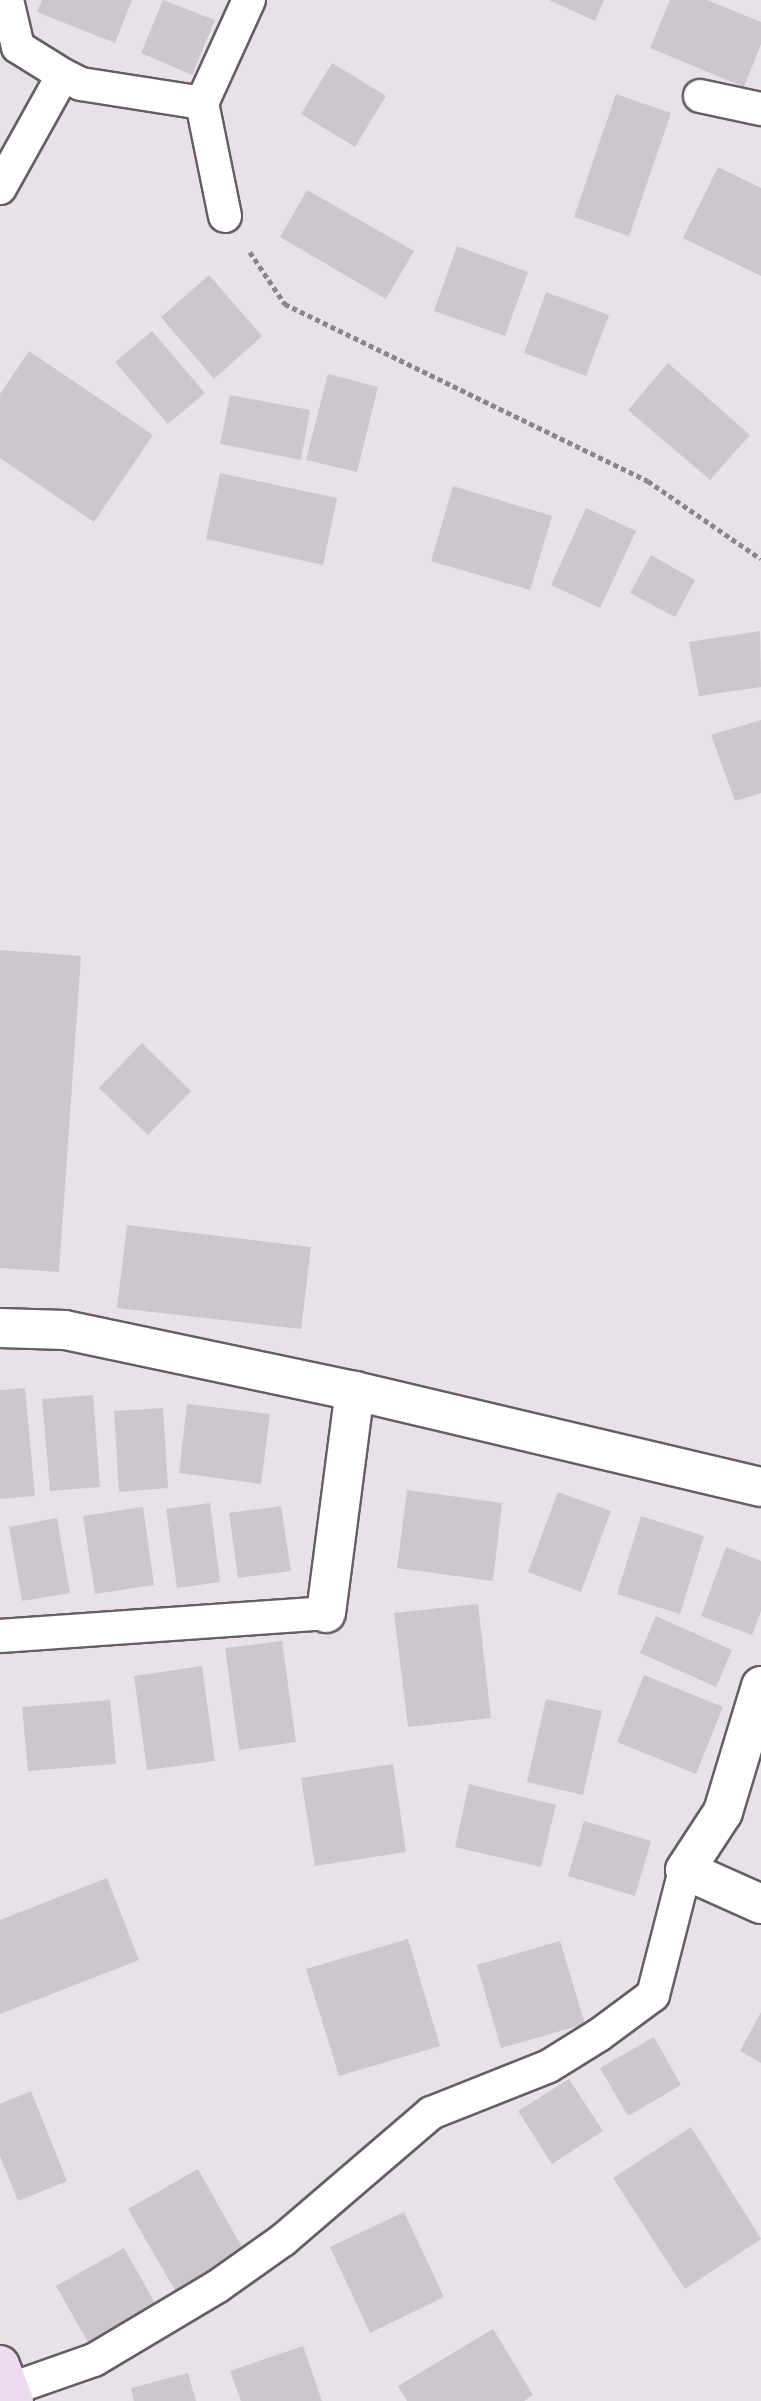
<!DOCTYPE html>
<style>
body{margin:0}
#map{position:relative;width:761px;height:2401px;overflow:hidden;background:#e8e1e8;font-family:Barlow,sans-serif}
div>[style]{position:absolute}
.building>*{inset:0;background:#cdc6cd}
.path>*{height:4.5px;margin-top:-2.25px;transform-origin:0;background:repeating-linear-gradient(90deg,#8a858a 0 5px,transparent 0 8.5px)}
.roads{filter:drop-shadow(2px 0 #655f65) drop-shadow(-2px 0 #655f65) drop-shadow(0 2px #655f65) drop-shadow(0 -2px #655f65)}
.lane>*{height:32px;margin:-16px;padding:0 16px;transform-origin:16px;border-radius:16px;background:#fff}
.street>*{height:38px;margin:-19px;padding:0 19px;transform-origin:19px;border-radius:19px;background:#fff}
.secondary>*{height:38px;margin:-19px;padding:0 19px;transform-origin:19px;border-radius:19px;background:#efdbf0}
span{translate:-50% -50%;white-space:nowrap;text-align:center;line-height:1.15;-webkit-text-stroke:5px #f5eef6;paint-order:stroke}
</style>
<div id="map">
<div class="building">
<i style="clip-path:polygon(42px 0,132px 0,115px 43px,37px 12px)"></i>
<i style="clip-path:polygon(163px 0,215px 20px,192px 75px,141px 53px)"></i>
<i style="clip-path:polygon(549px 0,604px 0,595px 21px)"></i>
<i style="clip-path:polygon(670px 0,707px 0,761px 22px,761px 44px,744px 87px,650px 48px)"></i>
<i style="clip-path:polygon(332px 63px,386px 96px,355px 147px,301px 114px)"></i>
<i style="clip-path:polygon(616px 94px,671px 113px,629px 236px,574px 217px)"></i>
<i style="clip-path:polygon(718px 167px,761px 188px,761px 276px,683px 238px)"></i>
<i style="clip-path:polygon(307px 190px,414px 251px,386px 299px,280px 237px)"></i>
<i style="clip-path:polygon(457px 246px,528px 272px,505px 336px,434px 311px)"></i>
<i style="clip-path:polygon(209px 275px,262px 336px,214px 379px,161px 317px)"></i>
<i style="clip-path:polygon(546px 292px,609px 315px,586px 376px,524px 353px)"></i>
<i style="clip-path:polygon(152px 331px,205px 393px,168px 424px,115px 362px)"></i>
<i style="clip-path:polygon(29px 351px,153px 435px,94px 522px,0 458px,0 394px)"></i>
<i style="clip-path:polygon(668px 363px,750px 435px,710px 480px,628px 410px)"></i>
<i style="clip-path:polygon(328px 374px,378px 387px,357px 472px,306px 460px)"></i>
<i style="clip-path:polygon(230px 395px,310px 410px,301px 460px,220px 444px)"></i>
<i style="clip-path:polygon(220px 473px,337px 498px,323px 565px,206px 539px)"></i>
<i style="clip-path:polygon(453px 486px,552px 516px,530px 590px,431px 561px)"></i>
<i style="clip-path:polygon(586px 508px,636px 531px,600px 608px,551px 585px)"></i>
<i style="clip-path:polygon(651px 555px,695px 580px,675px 617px,630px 593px)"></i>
<i style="clip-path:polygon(760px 631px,761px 687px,699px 696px,689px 642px)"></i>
<i style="clip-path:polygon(761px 720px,761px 793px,735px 801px,711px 735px)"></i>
<i style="clip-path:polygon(0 950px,81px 956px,59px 1272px,0 1268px)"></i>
<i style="clip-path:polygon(142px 1043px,191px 1091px,148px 1135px,99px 1088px)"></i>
<i style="clip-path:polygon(127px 1225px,311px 1247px,301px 1329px,117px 1308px)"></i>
<i style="clip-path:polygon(25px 1388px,35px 1496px,0 1499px,0 1390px)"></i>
<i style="clip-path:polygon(93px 1395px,100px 1487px,50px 1491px,42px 1399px)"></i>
<i style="clip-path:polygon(187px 1404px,270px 1414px,261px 1484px,179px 1473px)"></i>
<i style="clip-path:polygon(163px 1408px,168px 1488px,119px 1492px,114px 1411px)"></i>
<i style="clip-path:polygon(407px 1490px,502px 1503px,493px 1581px,397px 1568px)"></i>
<i style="clip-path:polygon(558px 1492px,611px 1511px,581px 1592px,528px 1572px)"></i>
<i style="clip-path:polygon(210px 1503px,220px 1582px,177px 1588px,166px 1509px)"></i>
<i style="clip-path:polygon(281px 1506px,291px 1571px,238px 1578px,229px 1513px)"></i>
<i style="clip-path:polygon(143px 1507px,154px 1585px,95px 1594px,83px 1516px)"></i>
<i style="clip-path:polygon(641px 1516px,704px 1536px,680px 1614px,617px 1594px)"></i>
<i style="clip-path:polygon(57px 1518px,70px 1593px,22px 1601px,9px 1527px)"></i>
<i style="clip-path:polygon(726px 1547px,761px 1561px,761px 1611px,752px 1635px,701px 1616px)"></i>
<i style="clip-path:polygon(478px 1604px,491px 1718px,408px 1727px,394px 1613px)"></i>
<i style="clip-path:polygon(656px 1616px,732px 1650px,716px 1687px,640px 1653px)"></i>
<i style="clip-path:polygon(282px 1641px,296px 1742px,239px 1750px,225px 1648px)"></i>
<i style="clip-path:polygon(202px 1666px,215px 1761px,147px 1770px,134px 1676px)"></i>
<i style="clip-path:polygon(644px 1675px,723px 1707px,696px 1774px,617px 1742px)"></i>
<i style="clip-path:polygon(546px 1699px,602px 1711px,583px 1795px,527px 1782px)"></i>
<i style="clip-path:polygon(110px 1700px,116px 1764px,28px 1771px,22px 1707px)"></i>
<i style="clip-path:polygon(393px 1764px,406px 1852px,315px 1866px,301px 1778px)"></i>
<i style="clip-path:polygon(469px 1784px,556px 1805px,541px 1867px,455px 1847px)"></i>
<i style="clip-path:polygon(584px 1821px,651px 1841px,635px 1896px,568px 1876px)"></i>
<i style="clip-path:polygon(107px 1878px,139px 1960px,0 2014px,0 1920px)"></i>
<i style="clip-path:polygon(408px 1939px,440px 2046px,339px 2076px,306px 1969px)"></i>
<i style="clip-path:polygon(560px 1941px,585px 2024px,501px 2048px,477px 1965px)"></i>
<i style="clip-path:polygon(761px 2012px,761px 2063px,740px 2051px)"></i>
<i style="clip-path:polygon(654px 2037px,681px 2085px,628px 2116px,600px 2068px)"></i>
<i style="clip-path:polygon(569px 2079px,603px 2131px,552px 2164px,518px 2111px)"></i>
<i style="clip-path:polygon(31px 2091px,67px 2181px,18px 2201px,0 2156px,0 2104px)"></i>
<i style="clip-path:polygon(691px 2127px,761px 2239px,685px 2289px,613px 2178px)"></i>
<i style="clip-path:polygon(198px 2169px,245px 2253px,176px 2292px,128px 2209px)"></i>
<i style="clip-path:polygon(404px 2212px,444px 2297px,370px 2333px,330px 2247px)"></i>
<i style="clip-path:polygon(124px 2248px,160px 2312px,92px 2349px,56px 2286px)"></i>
<i style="clip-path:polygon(493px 2329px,533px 2395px,524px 2401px,407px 2401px,398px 2386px)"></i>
<i style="clip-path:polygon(303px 2346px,322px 2401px,241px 2401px,230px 2371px)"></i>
<i style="clip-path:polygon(188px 2373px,196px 2401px,134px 2401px,131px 2388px)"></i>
</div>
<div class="path">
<i style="left:250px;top:252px;width:63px;rotate:56.1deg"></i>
<i style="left:285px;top:304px;width:404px;rotate:26deg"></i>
<i style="left:648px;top:481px;width:137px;rotate:34.6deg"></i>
</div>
<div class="roads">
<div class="lane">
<i style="left:7px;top:0;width:48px;rotate:76.8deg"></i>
<i style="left:18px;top:47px;width:53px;rotate:31.9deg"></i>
<i style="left:63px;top:75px;width:20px;rotate:27deg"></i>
<i style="left:81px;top:84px;width:122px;rotate:8.9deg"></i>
<i style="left:700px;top:96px;width:62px;rotate:12deg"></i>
<i style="left:0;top:188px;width:129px;rotate:-60.9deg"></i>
<i style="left:225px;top:216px;width:115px;rotate:-101.5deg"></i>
<i style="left:202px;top:103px;width:113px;rotate:-65.5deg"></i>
<i style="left:0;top:1636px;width:327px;rotate:-4deg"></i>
<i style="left:11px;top:2389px;width:88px;rotate:-19.3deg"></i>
<i style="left:94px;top:2360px;width:144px;rotate:-30.8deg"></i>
<i style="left:218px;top:2286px;width:80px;rotate:-35.3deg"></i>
<i style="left:283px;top:2240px;width:195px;rotate:-40.6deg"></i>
<i style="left:431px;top:2113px;width:127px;rotate:-21.7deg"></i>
<i style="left:549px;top:2066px;width:59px;rotate:-31.8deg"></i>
<i style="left:599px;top:2035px;width:67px;rotate:-36.5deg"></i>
<i style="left:653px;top:1995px;width:129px;rotate:-75.6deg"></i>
</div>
<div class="street">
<i style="left:0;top:1328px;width:65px;rotate:1.8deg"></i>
<i style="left:65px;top:1330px;width:296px;rotate:11.9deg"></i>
<i style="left:355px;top:1391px;width:417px;rotate:13.3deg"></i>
<i style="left:326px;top:1613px;width:224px;rotate:-82.6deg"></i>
<i style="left:761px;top:1686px;width:132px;rotate:106.8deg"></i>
<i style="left:723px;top:1812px;width:69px;rotate:123.2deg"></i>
<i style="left:685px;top:1870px;width:83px;rotate:24.1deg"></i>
</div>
<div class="secondary">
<i style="left:0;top:2365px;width:39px;rotate:69deg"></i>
</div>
</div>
</div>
